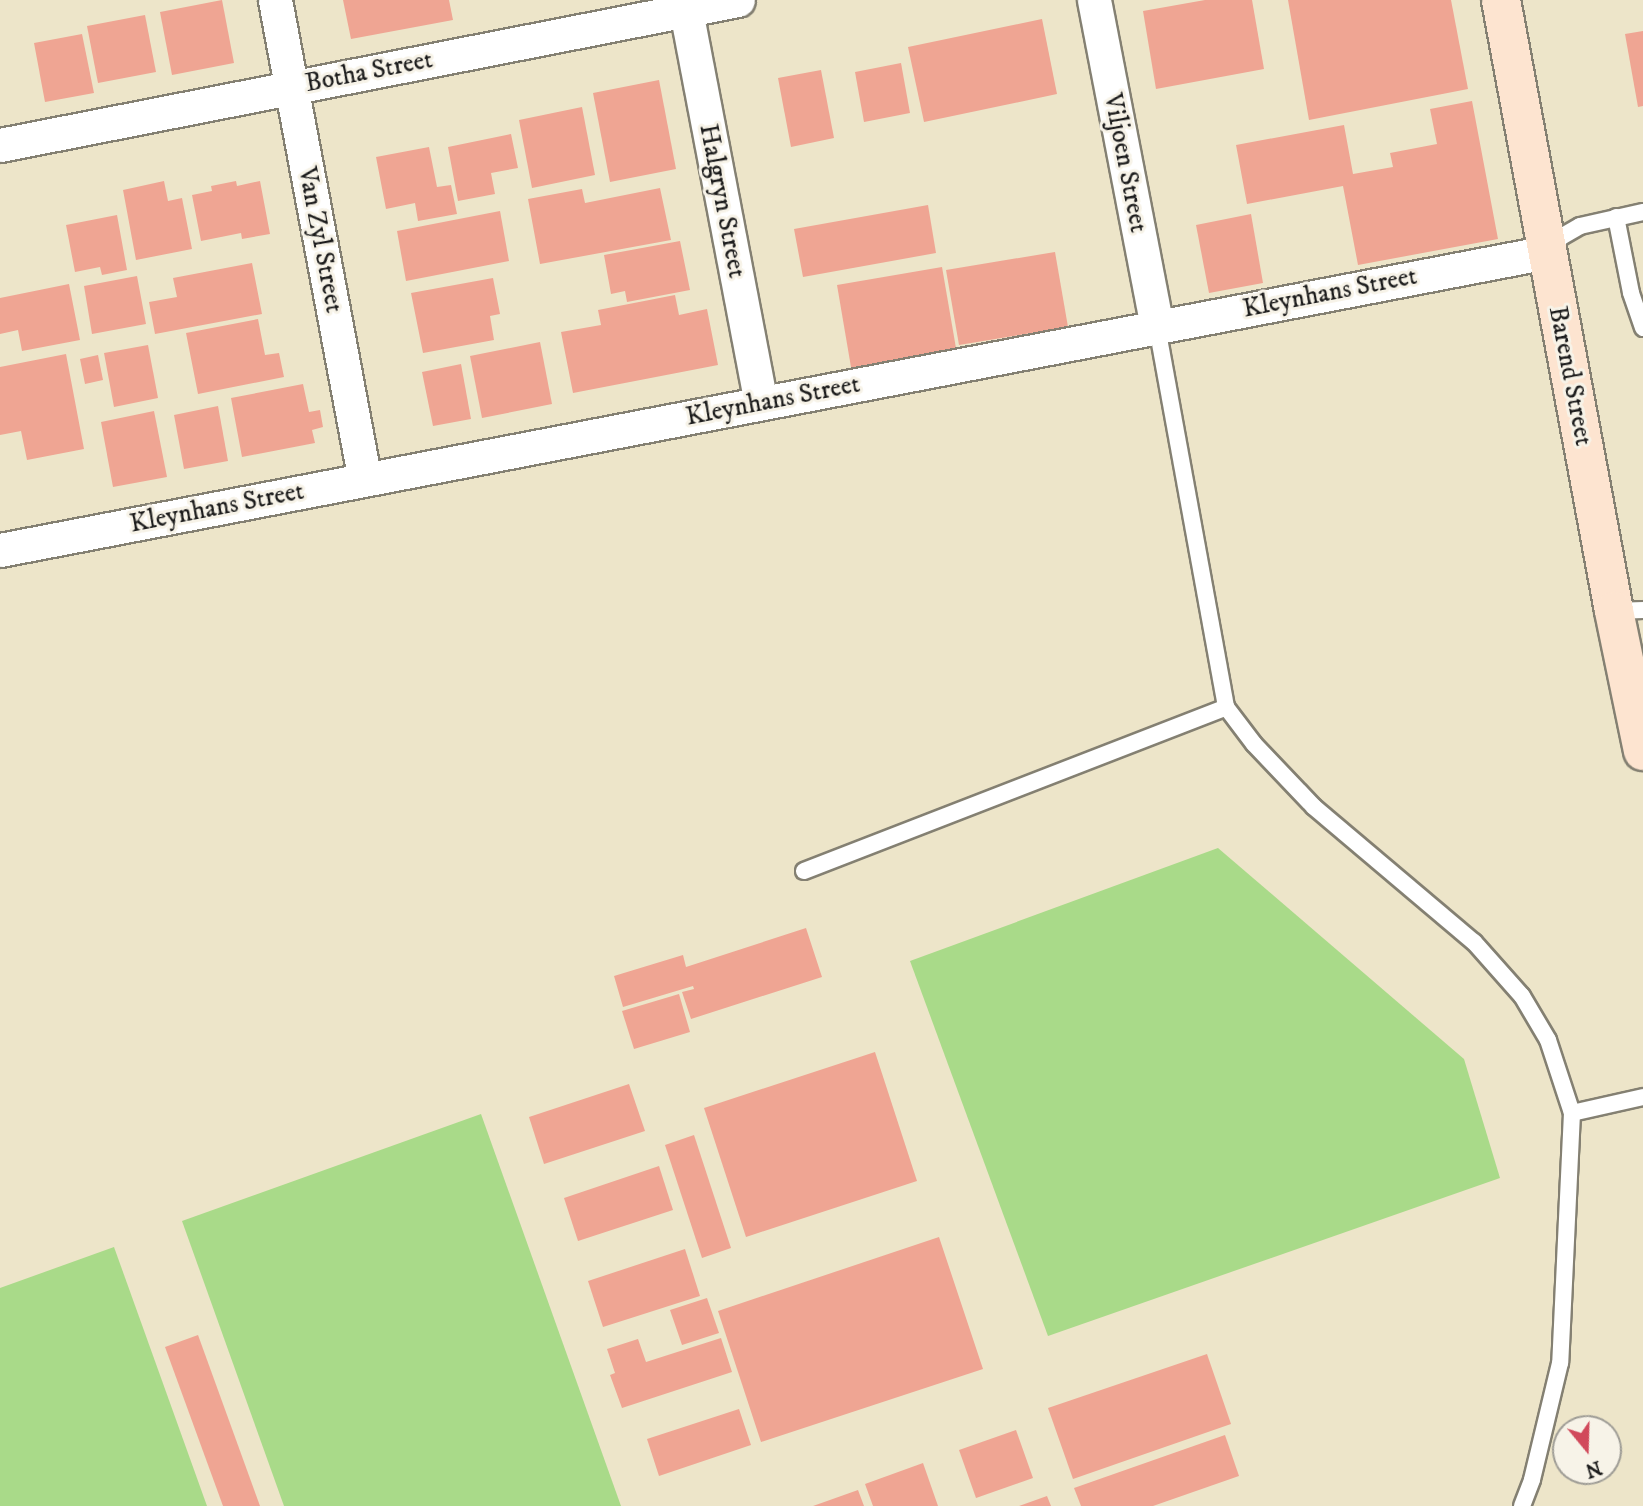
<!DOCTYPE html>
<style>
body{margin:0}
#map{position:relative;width:1643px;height:1506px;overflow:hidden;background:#ede5c9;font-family:"IM FELL DW Pica",serif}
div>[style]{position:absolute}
.green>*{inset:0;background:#a9da89}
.building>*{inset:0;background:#efa593}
.roads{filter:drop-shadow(2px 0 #848072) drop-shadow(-2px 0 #848072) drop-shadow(0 2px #848072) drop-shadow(0 -2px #848072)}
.lane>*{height:16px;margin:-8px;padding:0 8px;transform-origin:8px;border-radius:8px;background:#fff}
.street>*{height:33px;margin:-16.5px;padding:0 16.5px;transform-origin:16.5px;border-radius:16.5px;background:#fff}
.secondary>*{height:38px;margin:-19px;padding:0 19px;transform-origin:19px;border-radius:19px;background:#fde4d0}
span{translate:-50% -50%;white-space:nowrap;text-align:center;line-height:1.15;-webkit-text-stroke:6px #f7f3e8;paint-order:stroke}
.street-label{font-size:26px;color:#1c1c1c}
.north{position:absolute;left:1552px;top:1415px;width:70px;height:70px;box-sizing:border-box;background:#f7f3e8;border:2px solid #9f9d96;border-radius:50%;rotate:161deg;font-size:19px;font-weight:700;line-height:28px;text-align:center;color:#1c1c1c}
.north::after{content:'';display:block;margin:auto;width:24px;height:32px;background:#d1495b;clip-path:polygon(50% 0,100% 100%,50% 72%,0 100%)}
</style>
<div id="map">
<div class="green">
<i style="clip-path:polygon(1218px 848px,1464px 1059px,1500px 1178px,1048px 1336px,910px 961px)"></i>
<i style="clip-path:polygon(481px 1114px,621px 1506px,284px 1506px,182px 1221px)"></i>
<i style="clip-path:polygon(114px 1247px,207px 1506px,0 1506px,0 1288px)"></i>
</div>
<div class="building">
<i style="clip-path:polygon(222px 0,234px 63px,172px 75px,160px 12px)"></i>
<i style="clip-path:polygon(343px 0,449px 0,453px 20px,351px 39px)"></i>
<i style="clip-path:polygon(1205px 0,1252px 0,1264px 69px,1156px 89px,1143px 11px)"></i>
<i style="clip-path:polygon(1288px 0,1451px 0,1468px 89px,1309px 120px)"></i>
<i style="clip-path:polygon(145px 15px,156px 72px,98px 83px,87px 26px)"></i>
<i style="clip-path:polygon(1042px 19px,1057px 94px,924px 122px,908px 47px)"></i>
<i style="clip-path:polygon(1643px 31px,1643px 106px,1638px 107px,1625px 34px)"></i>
<i style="clip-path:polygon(82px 34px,94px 93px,45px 102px,34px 43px)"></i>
<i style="clip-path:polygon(901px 63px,910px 113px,864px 122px,855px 72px)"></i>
<i style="clip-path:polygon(821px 70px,834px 138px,791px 147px,778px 78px)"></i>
<i style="clip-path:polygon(659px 80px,676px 169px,610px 182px,593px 93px)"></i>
<i style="clip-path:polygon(1472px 101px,1498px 239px,1358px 265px,1343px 186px,1247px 204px,1236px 145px,1344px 125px,1353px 174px,1393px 167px,1390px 153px,1437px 144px,1430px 109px)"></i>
<i style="clip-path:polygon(582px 107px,595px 175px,532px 188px,519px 120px)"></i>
<i style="clip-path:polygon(511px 134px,518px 168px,491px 173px,495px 194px,458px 201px,448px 147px)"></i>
<i style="clip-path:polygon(429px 147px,437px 187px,451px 185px,457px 214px,418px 221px,415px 203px,386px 209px,376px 157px)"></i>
<i style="clip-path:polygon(164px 181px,168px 201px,182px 198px,192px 249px,136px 260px,123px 190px)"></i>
<i style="clip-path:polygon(236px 181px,237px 186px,260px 181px,270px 234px,242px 239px,241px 233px,201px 241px,192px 195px,212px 191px,211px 186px)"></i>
<i style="clip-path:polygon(660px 188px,671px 240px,540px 264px,528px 199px,582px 189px,585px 203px)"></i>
<i style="clip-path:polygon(928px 205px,936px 253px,803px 277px,794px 229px)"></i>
<i style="clip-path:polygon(500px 211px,509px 261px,406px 281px,397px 231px)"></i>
<i style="clip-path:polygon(1251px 214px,1263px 283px,1209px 293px,1196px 225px)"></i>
<i style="clip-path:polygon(117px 215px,127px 270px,102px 275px,100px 267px,75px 272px,66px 225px)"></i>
<i style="clip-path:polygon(680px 241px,690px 290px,627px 302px,625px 291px,611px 294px,604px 255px)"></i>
<i style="clip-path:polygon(1055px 252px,1068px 327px,959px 345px,946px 270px)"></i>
<i style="clip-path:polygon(252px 263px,262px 314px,155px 334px,149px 302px,177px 297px,173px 278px)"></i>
<i style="clip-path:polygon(942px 267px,957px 354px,852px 373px,837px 285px)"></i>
<i style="clip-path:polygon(137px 276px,146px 324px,92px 334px,84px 286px)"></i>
<i style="clip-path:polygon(493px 278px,500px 314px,490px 316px,494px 340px,423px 353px,411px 293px)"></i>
<i style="clip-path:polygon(69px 284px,80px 340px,22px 351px,18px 330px,0 334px,0 298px)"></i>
<i style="clip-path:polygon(675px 295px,679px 315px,707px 309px,718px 365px,573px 393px,561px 332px,601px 325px,598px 310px)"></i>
<i style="clip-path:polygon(258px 319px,265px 355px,279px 353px,284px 377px,198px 394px,186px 333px)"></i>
<i style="clip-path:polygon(540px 342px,552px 404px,482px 418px,470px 356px)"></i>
<i style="clip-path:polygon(148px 345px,158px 398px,114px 407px,104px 353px)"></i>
<i style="clip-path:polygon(66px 354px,84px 449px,27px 460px,21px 431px,0 435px,0 367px)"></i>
<i style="clip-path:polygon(98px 355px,103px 380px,85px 384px,80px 359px)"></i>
<i style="clip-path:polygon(461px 364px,471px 419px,433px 426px,422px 372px)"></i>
<i style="clip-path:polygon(303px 384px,309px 412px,320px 410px,323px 427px,312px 430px,315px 443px,242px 457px,231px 398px)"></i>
<i style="clip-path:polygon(218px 406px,228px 461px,184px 469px,174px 415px)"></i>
<i style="clip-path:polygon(154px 411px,167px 477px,113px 487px,101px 422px)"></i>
<i style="clip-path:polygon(806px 928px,822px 977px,691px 1019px,682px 992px,694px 989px,693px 986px,623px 1007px,614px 976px,683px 955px,686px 967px)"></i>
<i style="clip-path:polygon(679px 994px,690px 1032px,634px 1049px,622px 1011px)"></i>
<i style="clip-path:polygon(875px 1052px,917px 1181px,746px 1237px,704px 1108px)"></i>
<i style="clip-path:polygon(629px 1084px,645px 1131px,544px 1164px,529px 1117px)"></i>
<i style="clip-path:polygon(694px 1135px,731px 1248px,702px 1258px,665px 1145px)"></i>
<i style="clip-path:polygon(659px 1166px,673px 1210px,578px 1241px,564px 1198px)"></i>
<i style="clip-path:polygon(939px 1237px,983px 1369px,761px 1442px,718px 1311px)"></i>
<i style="clip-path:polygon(685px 1249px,700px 1296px,603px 1327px,588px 1281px)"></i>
<i style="clip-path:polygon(707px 1298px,719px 1333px,682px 1345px,670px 1310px)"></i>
<i style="clip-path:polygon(198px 1335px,260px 1506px,223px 1506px,165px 1347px)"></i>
<i style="clip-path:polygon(721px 1338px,732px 1372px,622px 1408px,610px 1375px,615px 1373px,607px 1349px,638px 1339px,646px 1362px)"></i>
<i style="clip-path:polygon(1207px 1354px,1231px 1424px,1073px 1479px,1048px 1408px)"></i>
<i style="clip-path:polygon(739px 1409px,751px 1445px,659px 1476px,647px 1439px)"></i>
<i style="clip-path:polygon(1016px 1430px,1033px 1478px,976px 1498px,959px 1450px)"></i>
<i style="clip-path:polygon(1225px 1435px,1239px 1476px,1153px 1506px,1081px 1506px,1074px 1488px)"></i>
<i style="clip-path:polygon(923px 1463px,938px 1506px,873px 1506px,865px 1484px)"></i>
<i style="clip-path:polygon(858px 1490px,864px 1506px,813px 1506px)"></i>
<i style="clip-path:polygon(1047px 1496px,1051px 1506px,1019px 1506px)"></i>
</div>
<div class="roads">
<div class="lane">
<i style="left:1616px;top:217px;width:77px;rotate:78.8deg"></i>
<i style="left:1631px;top:293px;width:37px;rotate:71deg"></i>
<i style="left:1549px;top:250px;width:18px;rotate:-47deg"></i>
<i style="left:1561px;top:237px;width:22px;rotate:-30deg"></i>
<i style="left:1580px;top:226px;width:65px;rotate:-12.5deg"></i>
<i style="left:1157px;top:327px;width:386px;rotate:79.7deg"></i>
<i style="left:1226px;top:707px;width:46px;rotate:52.9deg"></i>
<i style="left:1254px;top:744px;width:87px;rotate:46.4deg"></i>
<i style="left:1314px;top:807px;width:209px;rotate:40.2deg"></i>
<i style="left:1474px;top:942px;width:72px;rotate:48.4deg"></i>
<i style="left:1522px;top:996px;width:51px;rotate:59.4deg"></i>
<i style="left:1548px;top:1040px;width:77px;rotate:71.8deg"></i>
<i style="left:1572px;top:1113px;width:250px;rotate:92.7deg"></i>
<i style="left:1560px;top:1363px;width:120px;rotate:103.5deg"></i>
<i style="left:1532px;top:1480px;width:28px;rotate:111deg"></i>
<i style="left:1614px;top:611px;width:29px;rotate:-2deg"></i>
<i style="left:804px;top:871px;width:453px;rotate:-21.2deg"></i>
<i style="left:1572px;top:1113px;width:73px;rotate:-12.7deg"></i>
</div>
<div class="street">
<i style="left:275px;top:0;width:487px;rotate:79.4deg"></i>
<i style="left:684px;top:0;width:410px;rotate:79.2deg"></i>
<i style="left:1094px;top:0;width:333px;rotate:79.1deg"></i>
<i style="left:0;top:145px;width:752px;rotate:-11.12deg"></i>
<i style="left:0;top:550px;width:1575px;rotate:-10.9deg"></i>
</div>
<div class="secondary">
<i style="left:1501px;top:0;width:621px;rotate:79.52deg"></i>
<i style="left:1614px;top:611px;width:143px;rotate:78.3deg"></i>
</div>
</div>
<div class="street-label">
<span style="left:369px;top:72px;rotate:-11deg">Botha Street</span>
<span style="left:1125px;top:163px;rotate:79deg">Viljoen Street</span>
<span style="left:722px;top:201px;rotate:79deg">Halgryn Street</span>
<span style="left:320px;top:240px;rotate:79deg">Van Zyl Street</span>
<span style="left:1330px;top:293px;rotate:-11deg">Kleynhans Street</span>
<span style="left:1570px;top:376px;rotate:79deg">Barend Street</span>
<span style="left:773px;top:401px;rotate:-11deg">Kleynhans Street</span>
<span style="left:217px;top:508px;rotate:-11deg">Kleynhans Street</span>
</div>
<div class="north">N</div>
</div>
